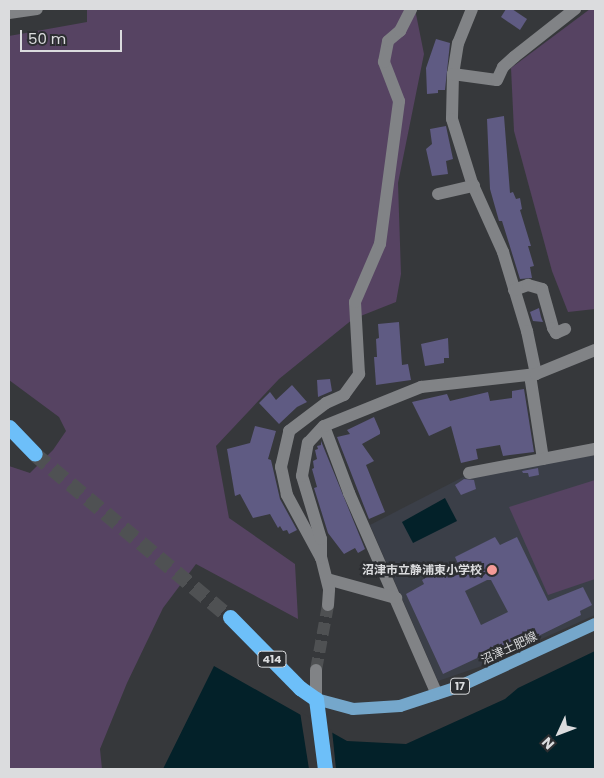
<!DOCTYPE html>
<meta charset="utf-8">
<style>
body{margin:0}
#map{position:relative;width:604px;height:778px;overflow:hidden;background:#36383b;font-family:Poppins,"Noto Sans JP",sans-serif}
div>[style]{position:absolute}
.built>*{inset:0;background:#3b3f48}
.green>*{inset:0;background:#564362}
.water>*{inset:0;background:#032129}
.pier>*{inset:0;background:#36383b}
.building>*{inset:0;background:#5f5b83}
.minor-tunnel>*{height:12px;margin-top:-6px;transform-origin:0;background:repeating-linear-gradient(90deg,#4f5153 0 12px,transparent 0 18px)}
.highway-tunnel>*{height:15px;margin-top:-7.5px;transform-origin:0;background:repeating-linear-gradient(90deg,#4f5153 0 15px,transparent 0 23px)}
.minor>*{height:12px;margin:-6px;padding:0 6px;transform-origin:6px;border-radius:6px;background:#818386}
.major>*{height:12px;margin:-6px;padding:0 6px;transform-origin:6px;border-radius:6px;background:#75a7cb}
.highway>*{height:15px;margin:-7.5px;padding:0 7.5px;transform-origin:7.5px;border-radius:7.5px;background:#6dbff9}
.dots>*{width:14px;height:14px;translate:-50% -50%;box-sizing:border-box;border:2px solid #2c2e31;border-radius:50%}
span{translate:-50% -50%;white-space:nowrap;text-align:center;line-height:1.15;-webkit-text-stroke:5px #2c2e31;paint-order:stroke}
.shield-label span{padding:1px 4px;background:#2c2e31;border:1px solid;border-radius:4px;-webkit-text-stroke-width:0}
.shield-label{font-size:11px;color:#dbdcde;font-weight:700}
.poi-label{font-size:12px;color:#dbdcde;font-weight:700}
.right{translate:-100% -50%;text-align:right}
.street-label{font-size:12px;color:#dbdcde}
.frame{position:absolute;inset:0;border:10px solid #dbdcde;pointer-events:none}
.north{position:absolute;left:534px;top:708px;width:50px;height:50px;-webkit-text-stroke:4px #2c2e31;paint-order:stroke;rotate:227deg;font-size:14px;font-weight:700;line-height:20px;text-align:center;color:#dbdcde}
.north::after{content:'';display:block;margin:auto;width:18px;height:22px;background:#dbdcde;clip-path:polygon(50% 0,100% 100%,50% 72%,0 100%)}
.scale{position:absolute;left:20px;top:30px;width:102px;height:22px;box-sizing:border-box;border:2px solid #dbdcde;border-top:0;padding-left:6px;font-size:15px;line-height:18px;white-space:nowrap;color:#dbdcde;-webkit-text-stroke:4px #2c2e31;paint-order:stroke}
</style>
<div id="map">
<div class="built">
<i style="clip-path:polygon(595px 455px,595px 615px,479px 667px,438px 681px,370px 525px,465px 476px)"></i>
</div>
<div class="green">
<i style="clip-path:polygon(87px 9px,415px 9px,424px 54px,398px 183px,401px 274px,396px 302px,353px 319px,279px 379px,216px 446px,229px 518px,295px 564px,298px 619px,196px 564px,163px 608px,127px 683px,100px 749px,102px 769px,9px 769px,9px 466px,30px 473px,53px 450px,66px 431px,59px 417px,9px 380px,9px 36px,87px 22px)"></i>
<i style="clip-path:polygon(590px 9px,595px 9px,595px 309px,568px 312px,552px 271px,514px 131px,511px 68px)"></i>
<i style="clip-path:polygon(595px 480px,595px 579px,548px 595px,509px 507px)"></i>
</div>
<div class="water">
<i style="clip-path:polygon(445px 498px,457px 521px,413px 543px,402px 522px)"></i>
<i style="clip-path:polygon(595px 651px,595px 769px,163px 769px,214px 666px,347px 741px,406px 744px,505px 699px,518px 688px)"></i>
</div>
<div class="pier">
<i style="clip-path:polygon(300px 712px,332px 730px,336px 769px,309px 769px)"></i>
</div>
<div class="building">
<i style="clip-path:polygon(506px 9px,512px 9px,527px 19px,520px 30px,501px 17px)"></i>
<i style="clip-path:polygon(436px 39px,450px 43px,445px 90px,438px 90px,438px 93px,427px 94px,426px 68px)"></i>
<i style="clip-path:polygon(504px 116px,510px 193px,513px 192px,516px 199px,520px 198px,522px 209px,520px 210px,531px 246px,528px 246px,534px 266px,530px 267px,532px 278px,520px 279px,502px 221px,499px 221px,490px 189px,487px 119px)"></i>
<i style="clip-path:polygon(446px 126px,453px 159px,446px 161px,448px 174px,432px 176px,426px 149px,432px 144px,430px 129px)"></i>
<i style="clip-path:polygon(539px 308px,541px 317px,543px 322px,533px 321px,530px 312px)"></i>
<i style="clip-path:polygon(399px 322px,402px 365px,408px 364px,411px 380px,376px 385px,374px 357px,377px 357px,376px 339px,379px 338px,378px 324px)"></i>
<i style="clip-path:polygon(448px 338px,449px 358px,444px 358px,444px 363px,425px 366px,421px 344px)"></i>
<i style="clip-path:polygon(330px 379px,332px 391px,318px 397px,317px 380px)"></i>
<i style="clip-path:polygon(292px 385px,307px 402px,297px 407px,279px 424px,259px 403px,270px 392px,276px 400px)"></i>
<i style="clip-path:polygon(524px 389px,534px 452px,503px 456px,500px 445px,476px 449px,478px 459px,461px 463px,451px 426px,429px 436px,412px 402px,447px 394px,450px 401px,488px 392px,490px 401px,512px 398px,512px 391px)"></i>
<i style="clip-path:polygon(374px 417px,380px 431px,380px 434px,362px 444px,374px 461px,366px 465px,385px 512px,369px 519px,337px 437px,350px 434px,347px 430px)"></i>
<i style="clip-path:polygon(255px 426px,276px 431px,268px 459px,271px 460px,280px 499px,297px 530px,289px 534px,287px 530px,283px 531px,280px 526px,278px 528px,270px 514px,253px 518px,240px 494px,235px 496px,227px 449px,250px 443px)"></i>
<i style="clip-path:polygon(321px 441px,365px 549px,358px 553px,355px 548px,344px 554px,328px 533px,314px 488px,317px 487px,312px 469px,314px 468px,313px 461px,317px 459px,315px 450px,318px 449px,317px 446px,321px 445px)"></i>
<i style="clip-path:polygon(538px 468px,539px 475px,529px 477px,528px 473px,523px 473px,522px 471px)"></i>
<i style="clip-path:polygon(464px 479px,474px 480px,476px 489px,461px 495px,455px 485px)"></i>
<i style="clip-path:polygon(evenodd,495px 537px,500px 545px,517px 537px,548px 601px,583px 587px,592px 605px,580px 611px,581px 615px,504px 653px,501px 647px,443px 674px,406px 594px,424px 584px,422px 580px,432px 574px,434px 578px,459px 566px,455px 557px,495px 537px,487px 580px,491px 580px,508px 612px,481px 625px,465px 591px,487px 580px)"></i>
</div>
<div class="minor-tunnel">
<i style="left:316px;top:670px;width:66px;rotate:-79.5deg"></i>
</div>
<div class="highway-tunnel">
<i style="left:35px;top:454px;width:254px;rotate:39.9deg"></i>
</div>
<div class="minor">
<i style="left:472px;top:9px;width:37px;rotate:112deg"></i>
<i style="left:458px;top:43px;width:31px;rotate:99deg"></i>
<i style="left:453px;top:74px;width:45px;rotate:91.3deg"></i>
<i style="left:452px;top:119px;width:67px;rotate:72.6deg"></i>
<i style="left:472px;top:183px;width:76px;rotate:65.8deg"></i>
<i style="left:503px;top:252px;width:83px;rotate:73.1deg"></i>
<i style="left:527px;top:331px;width:44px;rotate:78.2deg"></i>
<i style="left:9px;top:13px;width:28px;rotate:-8deg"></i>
<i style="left:453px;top:74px;width:44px;rotate:7.8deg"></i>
<i style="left:497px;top:80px;width:14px;rotate:-65deg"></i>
<i style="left:503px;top:67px;width:15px;rotate:-42deg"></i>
<i style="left:514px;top:57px;width:78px;rotate:-38.2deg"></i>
<i style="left:438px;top:194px;width:37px;rotate:-13deg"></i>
<i style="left:514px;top:290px;width:15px;rotate:-20deg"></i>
<i style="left:528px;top:285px;width:15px;rotate:16deg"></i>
<i style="left:542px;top:289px;width:41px;rotate:74.2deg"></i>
<i style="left:553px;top:328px;width:6px;rotate:59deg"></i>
<i style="left:556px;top:333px;width:10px;rotate:-24deg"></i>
<i style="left:530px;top:375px;width:85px;rotate:81.2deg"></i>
<i style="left:324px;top:426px;width:72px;rotate:69.5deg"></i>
<i style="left:349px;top:493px;width:219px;rotate:66.4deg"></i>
<i style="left:469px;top:473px;width:128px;rotate:-10.8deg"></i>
<i style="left:321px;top:558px;width:72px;rotate:-118.4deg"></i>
<i style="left:287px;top:495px;width:29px;rotate:-102deg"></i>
<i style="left:281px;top:467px;width:37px;rotate:-77deg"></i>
<i style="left:289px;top:431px;width:46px;rotate:-37.1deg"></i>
<i style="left:326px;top:403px;width:20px;rotate:-24deg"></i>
<i style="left:344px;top:395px;width:26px;rotate:-54deg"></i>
<i style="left:359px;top:374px;width:72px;rotate:-93.2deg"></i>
<i style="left:355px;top:302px;width:63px;rotate:-66.7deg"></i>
<i style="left:380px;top:244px;width:144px;rotate:-82.4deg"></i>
<i style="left:399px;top:101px;width:42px;rotate:-111deg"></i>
<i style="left:384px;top:62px;width:21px;rotate:-79deg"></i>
<i style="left:388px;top:41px;width:16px;rotate:-40deg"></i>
<i style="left:400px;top:31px;width:25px;rotate:-63deg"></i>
<i style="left:327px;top:579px;width:72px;rotate:15.4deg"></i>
<i style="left:328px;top:605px;width:16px;rotate:-86deg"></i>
<i style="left:329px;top:589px;width:32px;rotate:-104deg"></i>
<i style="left:321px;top:558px;width:19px;rotate:-90deg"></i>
<i style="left:321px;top:539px;width:66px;rotate:-106.8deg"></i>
<i style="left:302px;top:476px;width:34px;rotate:-80deg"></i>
<i style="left:308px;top:443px;width:23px;rotate:-47deg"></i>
<i style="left:324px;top:426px;width:105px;rotate:-21.9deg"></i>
<i style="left:421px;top:387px;width:116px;rotate:-6.4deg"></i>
<i style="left:536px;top:374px;width:64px;rotate:-22.1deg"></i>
<i style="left:316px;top:699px;width:29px;rotate:-90deg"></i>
</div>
<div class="major">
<i style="left:316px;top:699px;width:38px;rotate:15deg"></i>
<i style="left:353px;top:709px;width:47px;rotate:-3.7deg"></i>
<i style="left:400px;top:706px;width:61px;rotate:-18.1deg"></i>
<i style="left:458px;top:687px;width:151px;rotate:-24.7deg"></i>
</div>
<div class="highway">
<i style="left:9px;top:427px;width:37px;rotate:46deg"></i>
<i style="left:230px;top:617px;width:100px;rotate:45.4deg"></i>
<i style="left:300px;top:688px;width:19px;rotate:35deg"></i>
<i style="left:316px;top:699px;width:71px;rotate:82.7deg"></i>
</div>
<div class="dots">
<i style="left:492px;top:570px;background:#f59b98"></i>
</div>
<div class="shield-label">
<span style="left:272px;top:659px">414</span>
<span style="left:460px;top:686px">17</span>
</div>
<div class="poi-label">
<span class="right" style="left:482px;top:570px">沼津市立静浦東小学校</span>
</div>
<div class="street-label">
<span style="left:509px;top:648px;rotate:-25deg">沼津土肥線</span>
</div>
<div class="frame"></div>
<div class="north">N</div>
<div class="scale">50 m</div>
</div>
